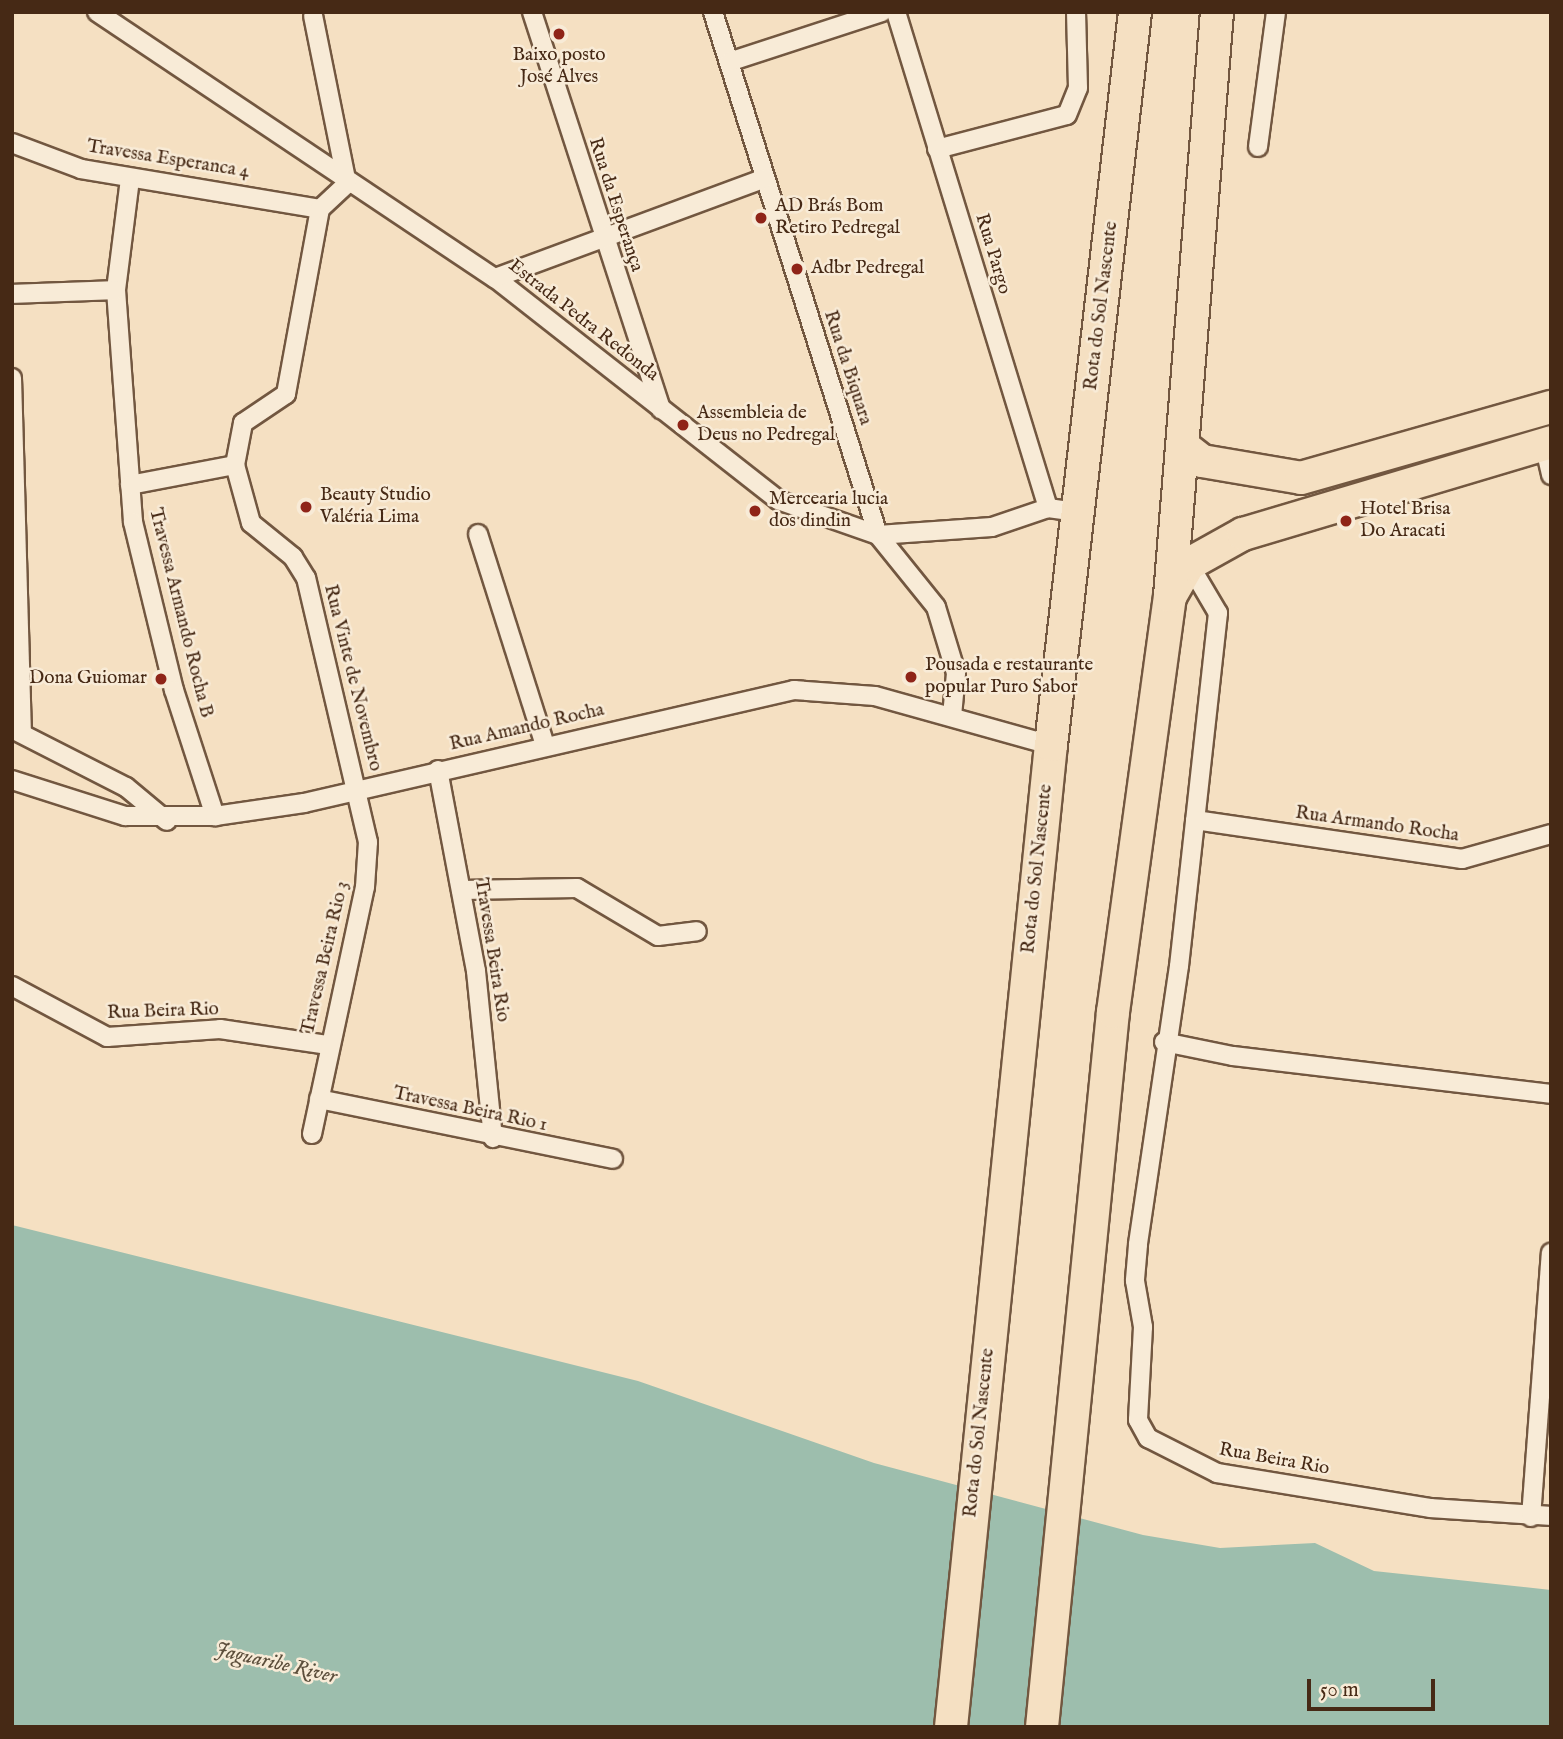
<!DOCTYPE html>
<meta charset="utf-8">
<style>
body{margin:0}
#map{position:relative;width:1563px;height:1739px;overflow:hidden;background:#f5e0c2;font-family:"IM FELL English",serif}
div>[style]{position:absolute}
.water>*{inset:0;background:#9dbead}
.roads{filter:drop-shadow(2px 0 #725740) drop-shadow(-2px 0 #725740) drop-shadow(0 2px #725740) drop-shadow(0 -2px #725740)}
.street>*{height:18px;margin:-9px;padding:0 9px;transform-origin:9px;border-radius:9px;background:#f8ebd7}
.highway>*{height:32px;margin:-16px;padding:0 16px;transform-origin:16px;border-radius:16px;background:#f5e0c2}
.dots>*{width:19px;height:19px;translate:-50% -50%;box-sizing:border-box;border:4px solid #f8ebd7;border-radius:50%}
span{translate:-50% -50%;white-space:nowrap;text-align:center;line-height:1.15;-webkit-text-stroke:5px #f8ebd7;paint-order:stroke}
.poi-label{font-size:19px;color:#462915}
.left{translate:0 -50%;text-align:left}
.right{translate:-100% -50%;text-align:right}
.street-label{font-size:19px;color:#462915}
.water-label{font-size:21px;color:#5c4e3b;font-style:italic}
.frame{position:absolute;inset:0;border:14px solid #462915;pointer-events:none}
.scale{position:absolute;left:1307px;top:1679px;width:128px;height:32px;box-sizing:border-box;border:4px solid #462915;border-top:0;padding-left:9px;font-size:21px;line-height:24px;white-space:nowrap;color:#462915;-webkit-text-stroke:5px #f8ebd7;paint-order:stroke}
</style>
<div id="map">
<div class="water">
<i style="clip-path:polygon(12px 1225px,638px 1381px,874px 1463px,1143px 1535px,1220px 1548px,1315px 1543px,1374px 1571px,1551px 1590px,1551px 1727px,12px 1727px)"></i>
</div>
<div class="roads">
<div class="street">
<i style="left:97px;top:12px;width:479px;rotate:33.8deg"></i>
<i style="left:495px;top:278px;width:360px;rotate:38.1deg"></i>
<i style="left:778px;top:500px;width:106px;rotate:19.3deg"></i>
<i style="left:878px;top:535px;width:92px;rotate:51.1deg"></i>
<i style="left:936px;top:607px;width:69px;rotate:73.1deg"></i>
<i style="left:956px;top:673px;width:43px;rotate:95.3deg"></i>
<i style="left:532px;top:12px;width:418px;rotate:72deg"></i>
<i style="left:713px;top:12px;width:548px;rotate:72.49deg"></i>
<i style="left:878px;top:535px;width:114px;rotate:-4deg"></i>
<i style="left:992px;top:527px;width:59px;rotate:-18.7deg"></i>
<i style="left:1048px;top:508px;width:30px;rotate:8deg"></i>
<i style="left:896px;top:12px;width:519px;rotate:72.96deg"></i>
<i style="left:729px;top:62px;width:161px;rotate:-18.1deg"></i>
<i style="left:12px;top:143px;width:74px;rotate:20.6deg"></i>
<i style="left:81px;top:169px;width:242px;rotate:9.5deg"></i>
<i style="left:1258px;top:147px;width:136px;rotate:-82.4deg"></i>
<i style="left:937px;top:149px;width:134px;rotate:-14.7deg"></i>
<i style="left:1067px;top:115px;width:29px;rotate:-68deg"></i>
<i style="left:1078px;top:88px;width:76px;rotate:-91.5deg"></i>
<i style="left:130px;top:179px;width:112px;rotate:97.2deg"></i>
<i style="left:116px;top:290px;width:233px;rotate:85.8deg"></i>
<i style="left:133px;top:522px;width:173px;rotate:76.3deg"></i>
<i style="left:174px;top:690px;width:133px;rotate:72deg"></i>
<i style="left:495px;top:278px;width:288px;rotate:-20.3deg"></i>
<i style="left:12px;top:294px;width:104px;rotate:-2.2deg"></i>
<i style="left:12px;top:378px;width:354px;rotate:88.4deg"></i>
<i style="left:1544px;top:444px;width:32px;rotate:77deg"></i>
<i style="left:130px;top:485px;width:107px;rotate:-10.8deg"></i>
<i style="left:478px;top:534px;width:221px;rotate:72.4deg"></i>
<i style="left:1189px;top:564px;width:57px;rotate:59.4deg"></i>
<i style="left:1218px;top:613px;width:355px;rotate:96.3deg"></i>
<i style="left:1179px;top:966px;width:282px;rotate:98.4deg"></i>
<i style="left:1138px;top:1245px;width:36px;rotate:95deg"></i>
<i style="left:1135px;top:1281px;width:47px;rotate:80.1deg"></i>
<i style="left:1143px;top:1327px;width:93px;rotate:93.1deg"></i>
<i style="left:1138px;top:1420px;width:21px;rotate:61deg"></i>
<i style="left:1148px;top:1438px;width:77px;rotate:26.9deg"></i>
<i style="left:1217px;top:1473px;width:217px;rotate:9.3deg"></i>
<i style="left:1431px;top:1508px;width:120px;rotate:3.8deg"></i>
<i style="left:12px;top:729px;width:128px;rotate:27deg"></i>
<i style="left:126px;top:787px;width:53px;rotate:39.7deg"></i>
<i style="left:438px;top:770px;width:205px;rotate:79.3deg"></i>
<i style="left:476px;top:971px;width:168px;rotate:84.2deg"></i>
<i style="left:12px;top:780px;width:119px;rotate:17.7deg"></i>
<i style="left:125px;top:816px;width:90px"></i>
<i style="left:215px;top:816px;width:90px;rotate:-8.3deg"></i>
<i style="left:304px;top:803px;width:503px;rotate:-12.99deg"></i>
<i style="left:794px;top:690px;width:81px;rotate:4.2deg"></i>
<i style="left:875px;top:696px;width:183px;rotate:15.6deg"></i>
<i style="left:1195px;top:820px;width:270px;rotate:8.3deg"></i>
<i style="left:1462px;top:859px;width:92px;rotate:-15.7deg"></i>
<i style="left:461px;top:890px;width:116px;rotate:-1deg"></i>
<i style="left:577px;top:888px;width:94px;rotate:30.7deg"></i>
<i style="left:658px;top:936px;width:39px;rotate:-7deg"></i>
<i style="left:12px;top:986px;width:108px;rotate:28.2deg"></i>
<i style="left:107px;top:1037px;width:113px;rotate:-4deg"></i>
<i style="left:220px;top:1029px;width:108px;rotate:8.5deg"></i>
<i style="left:1164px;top:1042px;width:70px;rotate:11.5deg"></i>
<i style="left:1233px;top:1056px;width:320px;rotate:6.8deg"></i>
<i style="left:319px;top:1099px;width:300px;rotate:11.5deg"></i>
<i style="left:312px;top:1134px;width:253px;rotate:-77.9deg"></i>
<i style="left:365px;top:887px;width:45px;rotate:-86.2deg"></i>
<i style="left:368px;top:842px;width:271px;rotate:-103.2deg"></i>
<i style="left:306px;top:578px;width:25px;rotate:-122deg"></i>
<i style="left:293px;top:557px;width:54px;rotate:-141deg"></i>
<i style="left:251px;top:523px;width:60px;rotate:-105.4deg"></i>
<i style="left:235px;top:465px;width:43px;rotate:-79.2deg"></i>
<i style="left:243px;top:423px;width:52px;rotate:-34deg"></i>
<i style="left:286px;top:394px;width:188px;rotate:-79.6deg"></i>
<i style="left:320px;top:209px;width:37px;rotate:-43deg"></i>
<i style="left:347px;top:184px;width:171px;rotate:-101.4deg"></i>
<i style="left:1531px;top:1517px;width:265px;rotate:-85.7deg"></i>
</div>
<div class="highway">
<i style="left:1183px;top:446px;width:24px;rotate:38deg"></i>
<i style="left:1202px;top:461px;width:100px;rotate:9.7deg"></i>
<i style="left:1301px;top:478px;width:260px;rotate:-15.9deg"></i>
<i style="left:1171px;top:595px;width:36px;rotate:-60deg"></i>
<i style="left:1189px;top:564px;width:62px;rotate:-29.1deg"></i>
<i style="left:1243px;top:534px;width:321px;rotate:-16.6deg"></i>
<i style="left:951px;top:1727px;width:987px;rotate:-84.19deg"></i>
<i style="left:1051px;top:745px;width:738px;rotate:-83.46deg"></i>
<i style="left:1042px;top:1727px;width:719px;rotate:-84.33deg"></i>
<i style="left:1113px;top:1012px;width:420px;rotate:-82.2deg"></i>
<i style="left:1170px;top:596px;width:586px;rotate:-85.4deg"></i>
</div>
</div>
<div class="dots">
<i style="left:559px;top:34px;background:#8f2418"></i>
<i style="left:761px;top:218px;background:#8f2418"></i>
<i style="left:797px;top:269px;background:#8f2418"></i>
<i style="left:683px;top:425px;background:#8f2418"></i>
<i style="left:306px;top:507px;background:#8f2418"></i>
<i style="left:755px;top:511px;background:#8f2418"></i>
<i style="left:1346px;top:521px;background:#8f2418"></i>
<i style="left:911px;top:677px;background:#8f2418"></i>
<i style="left:161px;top:679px;background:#8f2418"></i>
</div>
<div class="poi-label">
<span style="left:559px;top:67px">Baixo posto<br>José Alves</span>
<span class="left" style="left:775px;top:218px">AD Brás Bom<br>Retiro Pedregal</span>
<span class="left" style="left:811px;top:269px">Adbr Pedregal</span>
<span class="left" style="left:697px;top:425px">Assembleia de<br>Deus no Pedregal</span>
<span class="left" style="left:320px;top:507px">Beauty Studio<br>Valéria Lima</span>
<span class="left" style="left:769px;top:511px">Mercearia lucia<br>dos dindin</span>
<span class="left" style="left:1360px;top:521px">Hotel Brisa<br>Do Aracati</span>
<span class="left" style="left:925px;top:677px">Pousada e restaurante<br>popular Puro Sabor</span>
<span class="right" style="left:147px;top:679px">Dona Guiomar</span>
</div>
<div class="street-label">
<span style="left:168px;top:160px;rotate:9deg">Travessa Esperanca 4</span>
<span style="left:615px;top:205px;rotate:72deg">Rua da Esperança</span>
<span style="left:992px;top:254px;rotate:73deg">Rua Pargo</span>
<span style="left:1102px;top:306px;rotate:-83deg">Rota do Sol Nascente</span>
<span style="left:583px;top:321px;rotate:38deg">Estrada Pedra Redonda</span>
<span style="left:847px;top:368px;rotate:72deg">Rua da Biquara</span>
<span style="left:180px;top:613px;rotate:76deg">Travessa Armando Rocha B</span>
<span style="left:352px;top:678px;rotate:76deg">Rua Vinte de Novembro</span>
<span style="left:527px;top:728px;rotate:-13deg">Rua Amando Rocha</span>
<span style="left:1377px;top:825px;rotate:8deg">Rua Armando Rocha</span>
<span style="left:1038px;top:869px;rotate:-84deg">Rota do Sol Nascente</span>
<span style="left:491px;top:950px;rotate:81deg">Travessa Beira Rio</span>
<span style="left:326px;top:958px;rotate:-77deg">Travessa Beira Rio 3</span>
<span style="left:163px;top:1012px;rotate:-2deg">Rua Beira Rio</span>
<span style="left:470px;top:1110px;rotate:12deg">Travessa Beira Rio 1</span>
<span style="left:980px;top:1433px;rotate:-84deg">Rota do Sol Nascente</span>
<span style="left:1274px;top:1460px;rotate:10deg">Rua Beira Rio</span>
</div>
<div class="water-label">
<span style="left:276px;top:1664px;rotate:13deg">Jaguaribe River</span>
</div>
<div class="frame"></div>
<div class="scale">50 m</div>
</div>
